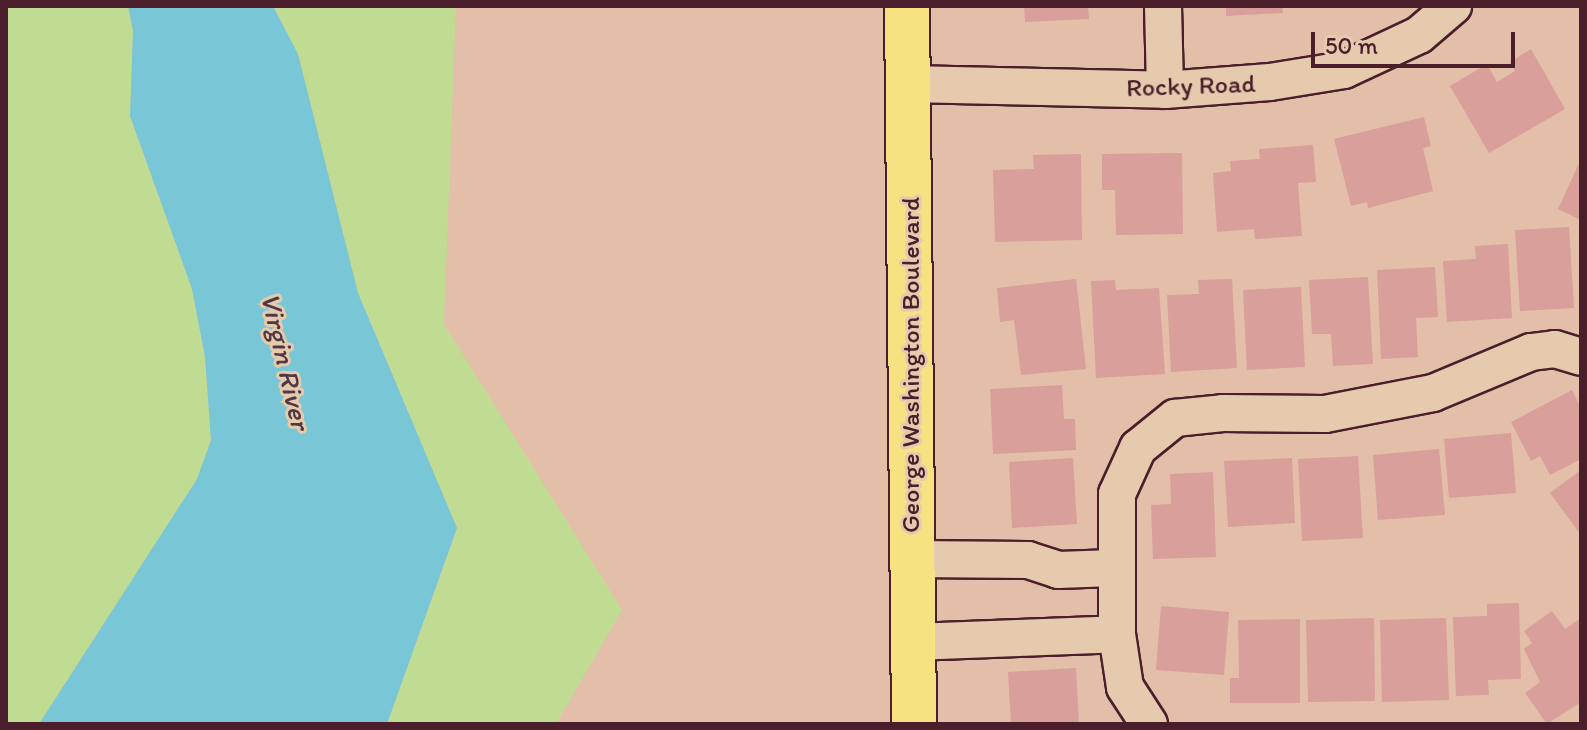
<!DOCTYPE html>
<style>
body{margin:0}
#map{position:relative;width:1587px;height:730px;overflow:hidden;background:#e3bea8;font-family:Itim,sans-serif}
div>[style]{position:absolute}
.green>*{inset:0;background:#c0dc93}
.water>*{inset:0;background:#79c7d6}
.building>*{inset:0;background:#d99f9a}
.roads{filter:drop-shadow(2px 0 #4a1f2b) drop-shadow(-2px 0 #4a1f2b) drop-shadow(0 2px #4a1f2b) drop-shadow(0 -2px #4a1f2b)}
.minor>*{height:36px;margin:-18px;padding:0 18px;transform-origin:18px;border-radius:18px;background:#e6caad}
.major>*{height:44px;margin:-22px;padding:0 22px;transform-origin:22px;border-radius:22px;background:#f7e281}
span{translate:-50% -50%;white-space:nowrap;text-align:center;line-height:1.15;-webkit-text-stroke:6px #e6caad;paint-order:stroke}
.street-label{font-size:26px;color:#4a1f2b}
.water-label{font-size:28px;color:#513845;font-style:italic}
.frame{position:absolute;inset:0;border:8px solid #4a1f2b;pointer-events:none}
.scale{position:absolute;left:1311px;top:32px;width:204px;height:36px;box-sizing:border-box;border:4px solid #4a1f2b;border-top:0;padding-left:10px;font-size:24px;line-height:28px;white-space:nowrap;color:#4a1f2b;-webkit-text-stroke:6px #e6caad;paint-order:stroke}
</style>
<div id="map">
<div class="green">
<i style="clip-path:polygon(6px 6px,128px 6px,133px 31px,130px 116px,192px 289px,205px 357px,211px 440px,197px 479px,39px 724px,6px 724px)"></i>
<i style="clip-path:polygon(273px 6px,456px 6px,444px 324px,622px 610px,556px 724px,387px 724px,457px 528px,358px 293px,298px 54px)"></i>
</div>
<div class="water">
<i style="clip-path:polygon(128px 6px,273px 6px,298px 54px,358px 293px,457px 528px,387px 724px,39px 724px,197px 479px,211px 440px,205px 357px,192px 289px,130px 116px,133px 31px)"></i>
</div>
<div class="building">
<i style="clip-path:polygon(1024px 6px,1088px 6px,1089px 19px,1025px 22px)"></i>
<i style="clip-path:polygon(1226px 6px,1282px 6px,1283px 13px,1226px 16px)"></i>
<i style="clip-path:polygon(1531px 49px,1565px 109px,1489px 153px,1450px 86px,1487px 64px,1497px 82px,1515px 71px,1510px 62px)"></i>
<i style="clip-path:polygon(1424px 117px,1431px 146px,1423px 148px,1433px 191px,1368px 208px,1367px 202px,1351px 206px,1334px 139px)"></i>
<i style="clip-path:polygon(1313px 145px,1316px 182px,1298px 183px,1302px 236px,1255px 239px,1254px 229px,1217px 232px,1213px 173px,1231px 171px,1230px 161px,1260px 159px,1259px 149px)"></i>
<i style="clip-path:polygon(1182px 153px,1183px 234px,1116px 235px,1115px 190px,1102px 190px,1102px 154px)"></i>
<i style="clip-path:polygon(1081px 154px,1082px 240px,995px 242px,993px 170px,1034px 169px,1033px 155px)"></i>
<i style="clip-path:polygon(1581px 159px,1581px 220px,1558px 209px)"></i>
<i style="clip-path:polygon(1569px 227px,1574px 308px,1520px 311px,1515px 230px)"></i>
<i style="clip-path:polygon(1508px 244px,1512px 318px,1447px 322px,1443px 261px,1476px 259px,1475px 246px)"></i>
<i style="clip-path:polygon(1435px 267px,1438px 317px,1416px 318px,1418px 357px,1381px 359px,1377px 270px)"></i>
<i style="clip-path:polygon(1368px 277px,1373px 364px,1333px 366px,1331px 334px,1312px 334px,1309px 280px)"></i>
<i style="clip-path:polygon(1076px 279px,1086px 369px,1021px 375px,1014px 320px,1000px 322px,997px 288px)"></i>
<i style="clip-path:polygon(1232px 279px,1237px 368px,1171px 372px,1167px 295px,1199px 294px,1198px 280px)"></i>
<i style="clip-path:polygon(1115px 280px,1116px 290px,1159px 288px,1165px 374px,1096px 378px,1091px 281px)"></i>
<i style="clip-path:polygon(1301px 287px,1305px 367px,1247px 370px,1243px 290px)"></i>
<i style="clip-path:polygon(1062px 385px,1064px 419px,1075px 419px,1076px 450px,993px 454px,990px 389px)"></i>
<i style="clip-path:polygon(1572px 390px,1581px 408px,1581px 459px,1550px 475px,1540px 456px,1531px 461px,1511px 422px)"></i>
<i style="clip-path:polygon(1511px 433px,1516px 493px,1449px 498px,1444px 439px)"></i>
<i style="clip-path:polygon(1439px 449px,1445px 515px,1378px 520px,1373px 455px)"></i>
<i style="clip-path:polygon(1358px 456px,1363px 538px,1302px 541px,1298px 459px)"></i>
<i style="clip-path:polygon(1073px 458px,1077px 524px,1012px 528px,1009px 462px)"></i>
<i style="clip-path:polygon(1292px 458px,1295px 523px,1228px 527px,1224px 461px)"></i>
<i style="clip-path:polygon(1581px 470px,1581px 535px,1550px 493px)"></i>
<i style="clip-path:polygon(1213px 472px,1216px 557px,1153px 559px,1151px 505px,1171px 504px,1170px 474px)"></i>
<i style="clip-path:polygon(1519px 603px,1521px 679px,1488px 680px,1489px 695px,1456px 696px,1453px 617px,1487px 616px,1487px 604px)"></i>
<i style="clip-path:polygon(1161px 606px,1229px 612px,1224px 675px,1156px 670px)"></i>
<i style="clip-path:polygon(1552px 611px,1565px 629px,1581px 618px,1581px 702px,1547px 724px,1525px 693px,1540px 682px,1524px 649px,1532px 643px,1524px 631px)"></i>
<i style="clip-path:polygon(1374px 618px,1375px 701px,1308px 702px,1306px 620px)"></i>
<i style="clip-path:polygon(1446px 618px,1449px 700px,1382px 702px,1380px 620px)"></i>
<i style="clip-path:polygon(1300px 619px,1300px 703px,1230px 703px,1230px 678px,1239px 678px,1238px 620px)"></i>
<i style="clip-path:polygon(1076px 668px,1079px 724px,1011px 724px,1008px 672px)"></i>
</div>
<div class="roads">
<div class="minor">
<i style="left:1163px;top:6px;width:84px;rotate:88.6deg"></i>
<i style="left:909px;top:84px;width:256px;rotate:1.3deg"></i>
<i style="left:1165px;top:90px;width:105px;rotate:-4.4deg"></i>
<i style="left:1270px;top:82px;width:75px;rotate:-9.2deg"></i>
<i style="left:1344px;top:70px;width:83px;rotate:-25deg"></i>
<i style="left:1419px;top:35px;width:45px;rotate:-40.5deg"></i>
<i style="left:913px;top:559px;width:115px;rotate:0.5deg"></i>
<i style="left:1028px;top:560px;width:32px;rotate:18deg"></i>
<i style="left:1058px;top:570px;width:56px;rotate:-2deg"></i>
<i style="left:913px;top:642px;width:204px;rotate:-2.2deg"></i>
<i style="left:1149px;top:724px;width:44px;rotate:-123deg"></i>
<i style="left:1125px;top:687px;width:54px;rotate:-98.6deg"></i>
<i style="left:1117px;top:634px;width:140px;rotate:-90deg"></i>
<i style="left:1117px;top:494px;width:51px;rotate:-65.5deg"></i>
<i style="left:1138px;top:448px;width:48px;rotate:-39deg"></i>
<i style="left:1175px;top:418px;width:48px;rotate:-5.9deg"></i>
<i style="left:1223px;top:413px;width:102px;rotate:0.6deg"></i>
<i style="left:1325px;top:414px;width:110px;rotate:-11deg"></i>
<i style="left:1433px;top:393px;width:106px;rotate:-22.7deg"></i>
<i style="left:1531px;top:352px;width:24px;rotate:-7deg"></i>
<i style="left:1555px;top:349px;width:27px;rotate:17deg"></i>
</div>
<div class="major">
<i style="left:907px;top:6px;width:718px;rotate:89.44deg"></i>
</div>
</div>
<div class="street-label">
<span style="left:1191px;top:86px;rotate:-2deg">Rocky Road</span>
<span style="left:911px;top:365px;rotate:-90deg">George Washington Boulevard</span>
</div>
<div class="water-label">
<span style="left:286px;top:361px;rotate:77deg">Virgin River</span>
</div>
<div class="frame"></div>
<div class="scale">50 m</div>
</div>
